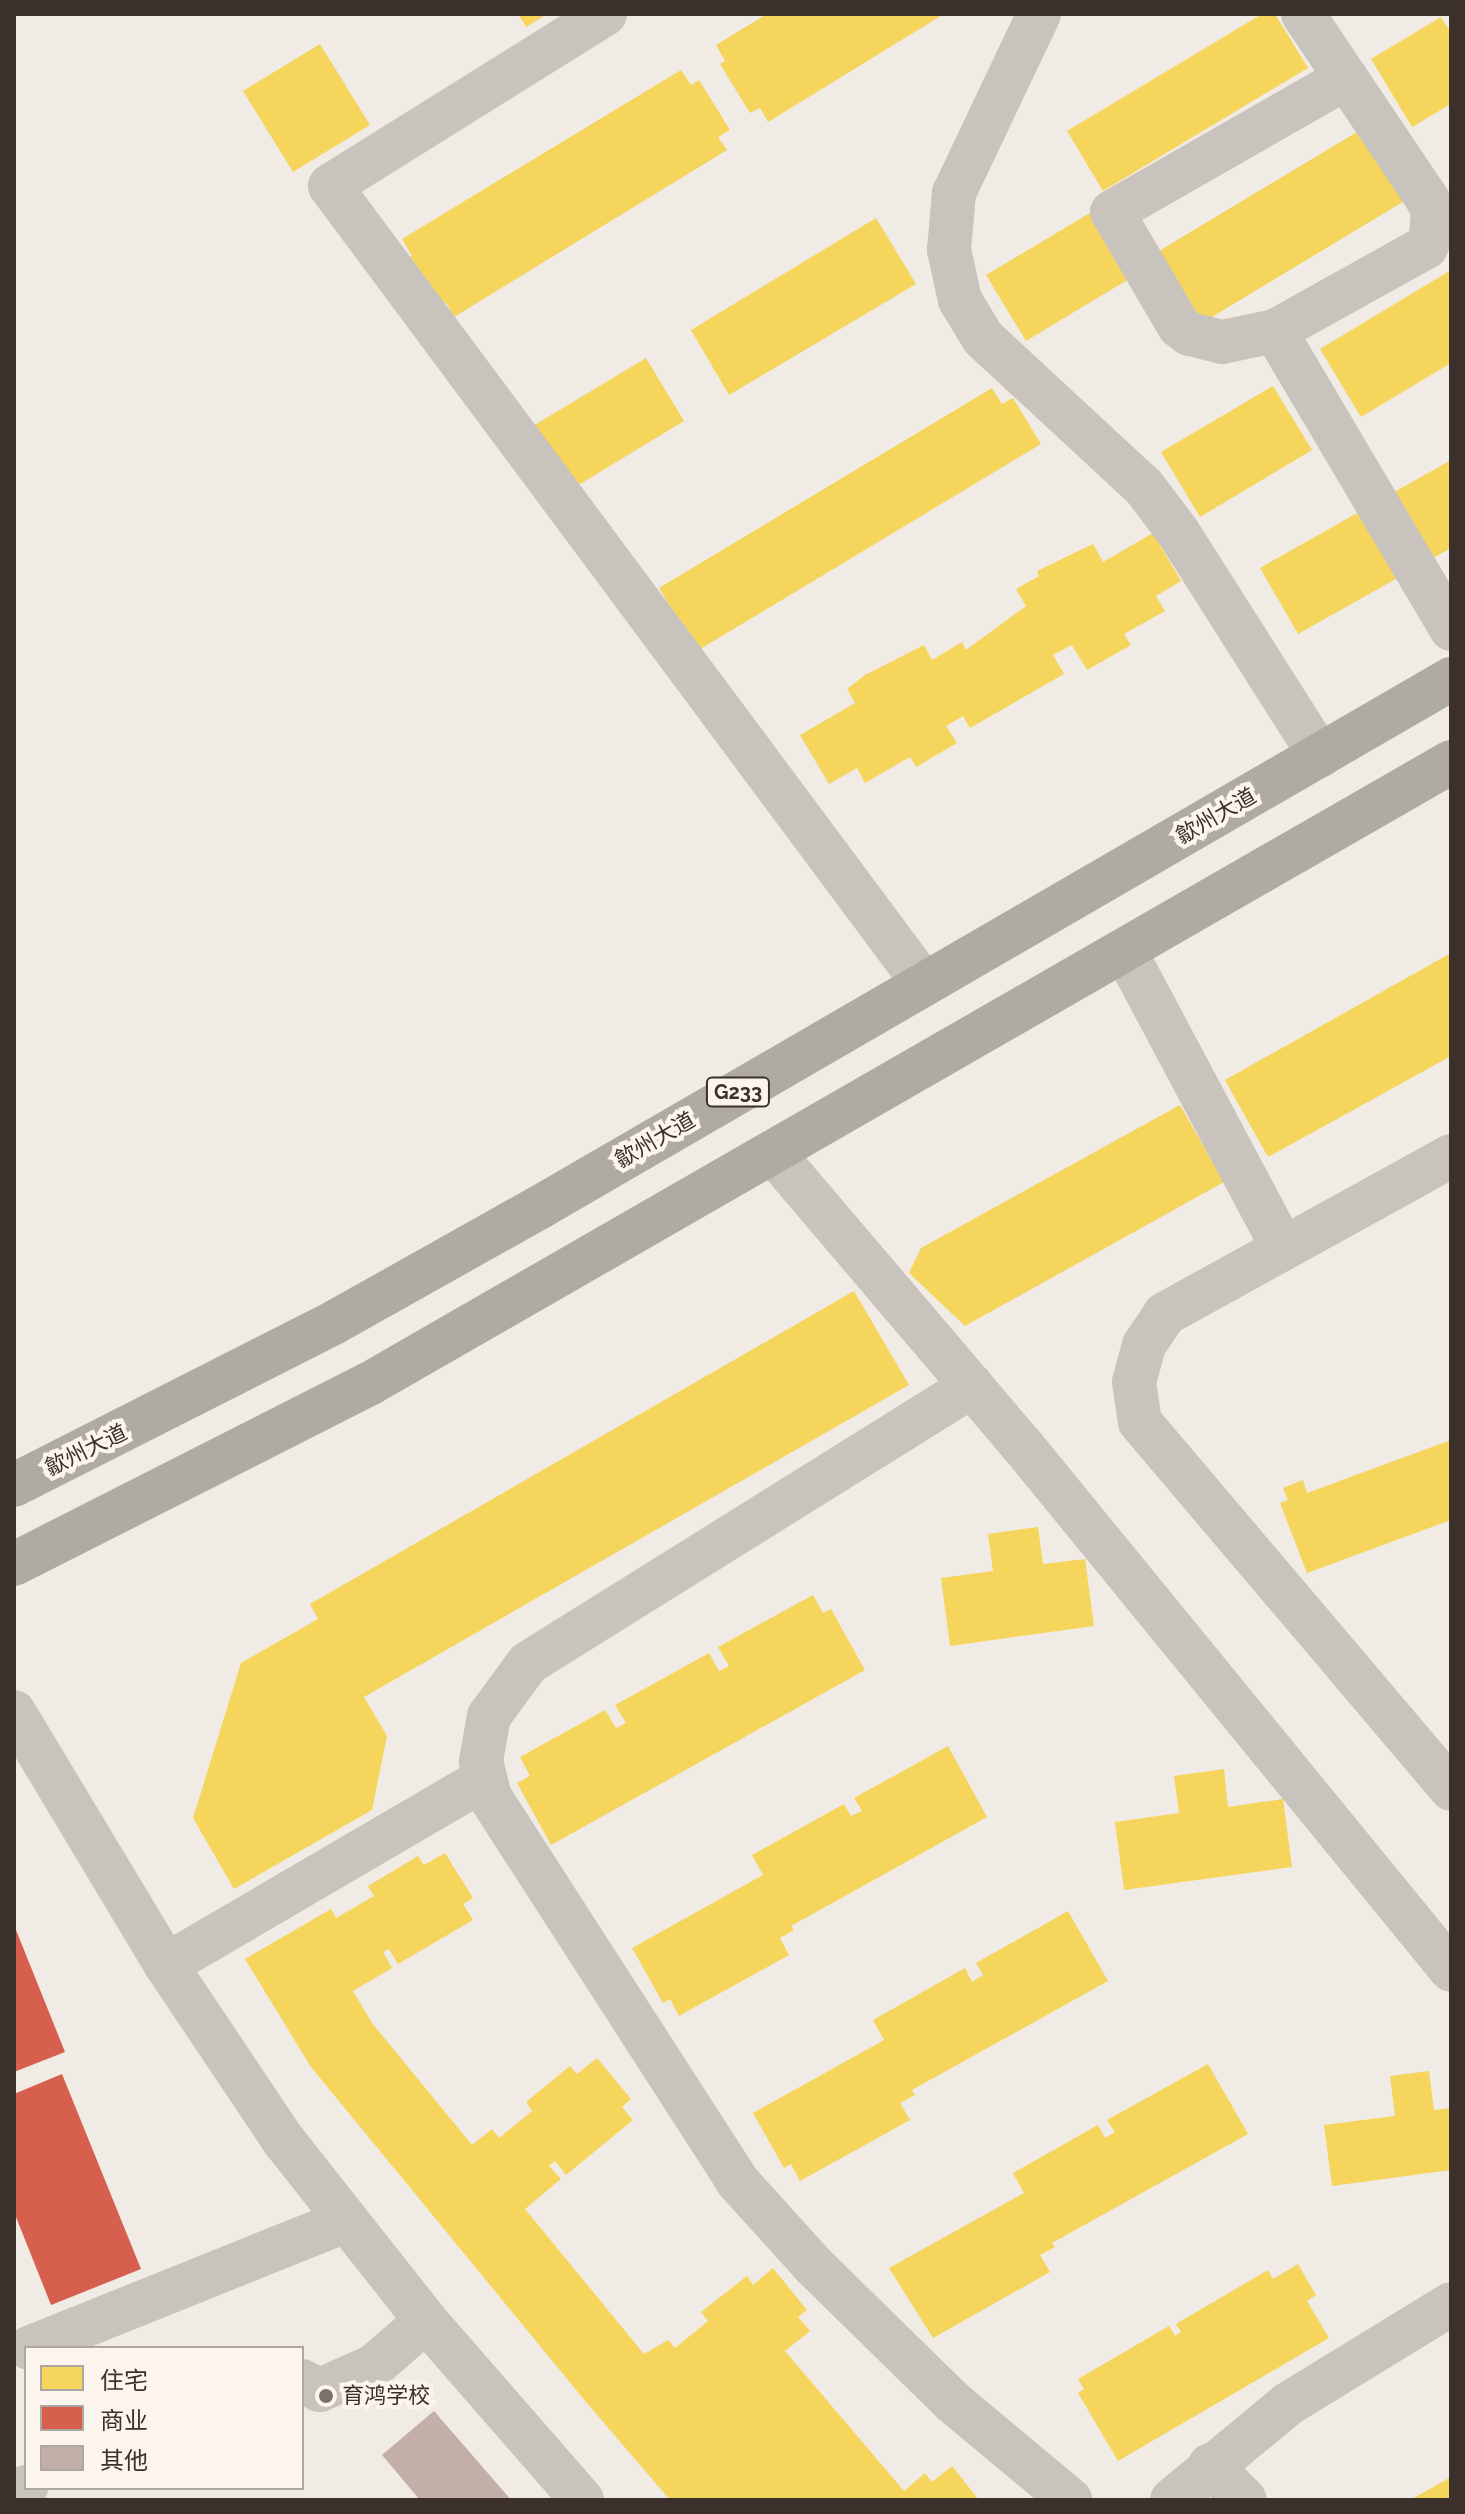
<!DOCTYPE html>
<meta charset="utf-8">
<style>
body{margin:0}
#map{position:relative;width:1465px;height:2514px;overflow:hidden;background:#f0ebe5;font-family:Raleway,"Noto Sans SC",sans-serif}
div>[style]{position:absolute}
.homes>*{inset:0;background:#f6d55c}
.shops>*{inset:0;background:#d6604d}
.building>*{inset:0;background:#c3afa7}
.minor>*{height:44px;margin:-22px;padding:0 22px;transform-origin:22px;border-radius:22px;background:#c9c3be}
.highway>*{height:44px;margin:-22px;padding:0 22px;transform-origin:22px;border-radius:22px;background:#afaaa4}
.dots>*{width:22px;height:22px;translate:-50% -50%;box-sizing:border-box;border:4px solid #fbf5ee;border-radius:50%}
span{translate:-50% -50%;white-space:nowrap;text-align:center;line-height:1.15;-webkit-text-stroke:8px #fbf5ee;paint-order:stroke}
.shield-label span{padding:2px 6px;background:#fbf5ee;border:2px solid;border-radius:6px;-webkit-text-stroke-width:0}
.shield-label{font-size:20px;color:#3b302b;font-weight:700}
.street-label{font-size:22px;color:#3b302b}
.poi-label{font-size:22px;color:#3b302b}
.left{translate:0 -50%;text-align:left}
.frame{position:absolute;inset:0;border:16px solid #3b302b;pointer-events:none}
.legend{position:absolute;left:24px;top:2346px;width:280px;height:144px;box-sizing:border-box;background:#fbf5ee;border:2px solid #aea6a0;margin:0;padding:10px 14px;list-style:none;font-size:24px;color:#3b302b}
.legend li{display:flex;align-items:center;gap:16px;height:40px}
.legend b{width:40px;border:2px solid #aea6a0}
</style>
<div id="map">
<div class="homes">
<i style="clip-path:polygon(518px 14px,547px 14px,526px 27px)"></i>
<i style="clip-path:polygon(767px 14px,944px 14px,768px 122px,760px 108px,750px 113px,720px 64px,725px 61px,716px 45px)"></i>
<i style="clip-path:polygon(1262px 14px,1275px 14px,1308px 68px,1103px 191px,1067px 131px)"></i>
<i style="clip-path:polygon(1441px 17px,1451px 33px,1451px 104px,1412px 127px,1371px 59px)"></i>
<i style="clip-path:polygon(320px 44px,370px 125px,293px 172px,243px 91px)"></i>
<i style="clip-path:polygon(681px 70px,691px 85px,699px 80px,730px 130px,718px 137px,727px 150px,454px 317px,446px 303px,436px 308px,406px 259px,412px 256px,402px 239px)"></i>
<i style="clip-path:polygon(1362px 129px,1406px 200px,1202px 323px,1159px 251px)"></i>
<i style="clip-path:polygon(1090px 213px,1129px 279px,1026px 341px,986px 275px)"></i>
<i style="clip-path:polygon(876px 218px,916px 284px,729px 395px,691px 330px)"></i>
<i style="clip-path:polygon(1451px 270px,1451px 363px,1361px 417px,1320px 349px)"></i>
<i style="clip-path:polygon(646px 358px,684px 421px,567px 492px,528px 429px)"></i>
<i style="clip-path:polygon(1273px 386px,1312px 450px,1200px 517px,1161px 452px)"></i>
<i style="clip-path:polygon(992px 388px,1002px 404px,1013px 398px,1041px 444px,697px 651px,659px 588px)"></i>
<i style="clip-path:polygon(1451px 460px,1451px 548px,1298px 634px,1260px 568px)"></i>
<i style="clip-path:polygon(1153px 533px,1181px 581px,1156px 596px,1165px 611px,1124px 634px,1131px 645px,1087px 670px,1072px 645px,1053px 655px,1064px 674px,970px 728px,963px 716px,946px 726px,957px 743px,916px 767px,910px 757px,865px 783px,857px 768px,829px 784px,800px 735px,855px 703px,847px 689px,865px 675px,924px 645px,932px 660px,962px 642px,966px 650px,1026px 606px,1016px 589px,1039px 576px,1037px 571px,1093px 544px,1103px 562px)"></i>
<i style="clip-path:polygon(1451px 953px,1451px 1056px,1268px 1157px,1225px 1080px)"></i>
<i style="clip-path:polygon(1180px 1105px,1224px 1182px,965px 1326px,909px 1273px,921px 1248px)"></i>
<i style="clip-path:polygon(854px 1291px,909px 1385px,364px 1697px,387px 1736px,372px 1810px,234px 1889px,193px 1818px,241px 1663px,318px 1619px,310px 1604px)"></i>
<i style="clip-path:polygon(1451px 1440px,1451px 1520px,1307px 1573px,1280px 1503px,1288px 1500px,1283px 1488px,1303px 1480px,1307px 1493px)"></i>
<i style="clip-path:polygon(1038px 1527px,1043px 1564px,1085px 1559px,1094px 1626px,950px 1646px,941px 1578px,993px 1571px,988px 1534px)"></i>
<i style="clip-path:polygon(813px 1595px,823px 1613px,831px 1609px,865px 1670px,551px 1845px,517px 1783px,530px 1776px,520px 1757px,605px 1710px,616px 1728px,626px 1723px,615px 1705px,709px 1653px,719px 1671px,729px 1666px,718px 1647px)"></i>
<i style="clip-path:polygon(948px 1746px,987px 1817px,791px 1926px,794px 1930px,780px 1938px,789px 1955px,679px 2016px,670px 1999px,663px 2003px,632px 1948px,763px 1875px,752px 1855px,844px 1804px,851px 1816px,862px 1811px,854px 1798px)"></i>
<i style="clip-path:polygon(1224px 1769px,1228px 1807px,1283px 1799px,1292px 1867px,1124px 1890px,1115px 1822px,1179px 1813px,1174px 1776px)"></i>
<i style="clip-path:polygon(445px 1853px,473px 1898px,463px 1904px,473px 1920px,398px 1964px,389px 1949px,383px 1952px,392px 1968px,353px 1991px,372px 2023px,472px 2145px,492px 2129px,499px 2138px,532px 2111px,526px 2102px,570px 2066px,577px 2074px,597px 2058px,631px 2099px,622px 2107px,633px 2120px,566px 2175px,555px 2161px,549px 2166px,561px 2179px,525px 2209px,644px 2354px,668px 2340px,675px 2348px,708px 2321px,701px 2312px,747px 2276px,753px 2285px,773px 2268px,807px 2310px,798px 2317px,810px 2331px,785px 2351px,904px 2491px,925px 2473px,932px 2482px,952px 2466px,979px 2500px,670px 2500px,586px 2402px,311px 2067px,245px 1959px,331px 1909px,336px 1918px,374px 1896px,368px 1886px,418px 1856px,424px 1865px)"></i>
<i style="clip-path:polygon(1068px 1911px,1108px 1981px,912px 2090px,915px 2095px,900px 2103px,910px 2120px,800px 2181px,791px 2164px,784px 2168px,753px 2113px,884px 2040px,873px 2020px,965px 1968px,972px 1982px,983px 1975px,976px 1963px)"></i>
<i style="clip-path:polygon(1208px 2064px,1248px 2134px,1052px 2243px,1055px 2247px,1040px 2255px,1050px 2272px,933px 2338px,889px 2268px,1024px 2193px,1013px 2173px,1098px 2125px,1105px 2138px,1115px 2132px,1107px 2120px)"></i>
<i style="clip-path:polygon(1429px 2071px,1434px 2110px,1451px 2108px,1451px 2170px,1332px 2186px,1324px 2125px,1395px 2116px,1390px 2076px)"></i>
<i style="clip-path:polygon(1298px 2264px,1316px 2295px,1307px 2301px,1329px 2338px,1118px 2461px,1078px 2393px,1084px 2389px,1078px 2379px,1169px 2326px,1175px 2336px,1181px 2332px,1176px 2324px,1268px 2270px,1273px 2279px)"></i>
<i style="clip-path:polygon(1451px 2477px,1451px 2500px,1410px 2500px)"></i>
</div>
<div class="shops">
<i style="clip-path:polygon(14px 1925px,65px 2052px,14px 2072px)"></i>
<i style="clip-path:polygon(62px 2074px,141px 2269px,51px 2305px,14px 2212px,14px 2094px)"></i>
</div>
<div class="building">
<i style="clip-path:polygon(434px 2411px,511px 2500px,420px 2500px,382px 2455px)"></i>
</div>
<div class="minor">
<i style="left:605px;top:14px;width:324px;rotate:148deg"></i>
<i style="left:330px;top:186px;width:995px;rotate:53.34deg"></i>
<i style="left:1039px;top:14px;width:198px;rotate:115.4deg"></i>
<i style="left:954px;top:193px;width:57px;rotate:95deg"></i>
<i style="left:949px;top:250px;width:51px;rotate:77.6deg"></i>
<i style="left:960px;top:300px;width:44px;rotate:58.8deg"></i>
<i style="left:983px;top:338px;width:219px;rotate:42.8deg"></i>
<i style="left:1144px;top:487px;width:56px;rotate:52.9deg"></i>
<i style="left:1178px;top:532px;width:265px;rotate:57.6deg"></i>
<i style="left:1303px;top:14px;width:77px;rotate:56.1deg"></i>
<i style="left:1346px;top:78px;width:147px;rotate:56.1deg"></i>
<i style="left:1428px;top:200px;width:13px;rotate:67deg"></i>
<i style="left:1433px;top:212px;width:24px;rotate:95deg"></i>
<i style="left:1431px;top:236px;width:12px;rotate:114deg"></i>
<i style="left:1426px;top:247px;width:173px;rotate:150.9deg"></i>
<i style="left:1275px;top:331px;width:54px;rotate:168.3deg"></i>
<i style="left:1222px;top:342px;width:34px;rotate:-166deg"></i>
<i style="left:1189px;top:334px;width:13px;rotate:-141deg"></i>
<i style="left:1179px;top:326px;width:132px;rotate:-120.4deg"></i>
<i style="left:1112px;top:212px;width:270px;rotate:-29.8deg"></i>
<i style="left:1275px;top:331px;width:346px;rotate:59.4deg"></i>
<i style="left:1125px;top:951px;width:336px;rotate:62deg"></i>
<i style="left:774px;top:1154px;width:381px;rotate:49.6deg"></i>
<i style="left:1021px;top:1444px;width:679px;rotate:50.73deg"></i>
<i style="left:1451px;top:1156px;width:327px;rotate:151.1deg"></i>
<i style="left:1165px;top:1314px;width:37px;rotate:124deg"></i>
<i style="left:1144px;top:1345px;width:38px;rotate:105deg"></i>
<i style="left:1134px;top:1382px;width:40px;rotate:81.5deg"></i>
<i style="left:1140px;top:1422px;width:481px;rotate:49.7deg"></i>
<i style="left:972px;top:1386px;width:523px;rotate:148.04deg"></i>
<i style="left:528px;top:1663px;width:66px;rotate:126.3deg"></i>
<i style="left:489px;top:1716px;width:46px;rotate:100.1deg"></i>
<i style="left:481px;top:1761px;width:37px;rotate:76deg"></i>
<i style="left:490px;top:1797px;width:457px;rotate:57.2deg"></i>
<i style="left:737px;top:2181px;width:115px;rotate:47.8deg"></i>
<i style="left:814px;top:2266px;width:194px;rotate:44.4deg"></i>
<i style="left:953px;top:2402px;width:153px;rotate:39.9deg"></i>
<i style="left:14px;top:1712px;width:295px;rotate:59deg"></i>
<i style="left:166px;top:1965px;width:212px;rotate:56.2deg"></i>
<i style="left:284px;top:2141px;width:229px;rotate:51.7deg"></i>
<i style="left:426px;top:2321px;width:237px;rotate:48.9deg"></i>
<i style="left:166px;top:1965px;width:368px;rotate:-30.3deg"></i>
<i style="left:29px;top:2348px;width:341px;rotate:-21.9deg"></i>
<i style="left:302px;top:2381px;width:20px;rotate:27deg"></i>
<i style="left:320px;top:2390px;width:59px;rotate:-24deg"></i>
<i style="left:374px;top:2366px;width:69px;rotate:-40.9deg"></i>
<i style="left:1210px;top:2465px;width:49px;rotate:45deg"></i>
<i style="left:14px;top:2491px;width:13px;rotate:-18deg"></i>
<i style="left:1172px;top:2500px;width:151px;rotate:-39.6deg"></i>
<i style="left:1288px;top:2404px;width:191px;rotate:-31.5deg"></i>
</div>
<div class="highway">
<i style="left:14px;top:1485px;width:360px;rotate:-26.9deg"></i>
<i style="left:335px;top:1322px;width:235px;rotate:-29.3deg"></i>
<i style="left:540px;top:1207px;width:1053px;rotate:-30.1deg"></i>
<i style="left:14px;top:1564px;width:398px;rotate:-26.9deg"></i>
<i style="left:369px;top:1384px;width:1248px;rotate:-29.89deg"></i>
</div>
<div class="dots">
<i style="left:326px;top:2396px;background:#7a716c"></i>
</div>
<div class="shield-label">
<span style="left:738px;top:1092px">G233</span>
</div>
<div class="street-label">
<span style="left:1216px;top:816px;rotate:-30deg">歙州大道</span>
<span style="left:655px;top:1140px;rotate:-30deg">歙州大道</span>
<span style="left:86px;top:1450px;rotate:-26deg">歙州大道</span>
</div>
<div class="poi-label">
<span class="left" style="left:342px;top:2396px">育鸿学校</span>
</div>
<div class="frame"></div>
<ul class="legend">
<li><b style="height:22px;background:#f6d55c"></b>住宅</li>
<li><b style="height:22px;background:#d6604d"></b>商业</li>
<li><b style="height:22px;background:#c3afa7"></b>其他</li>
</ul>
</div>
